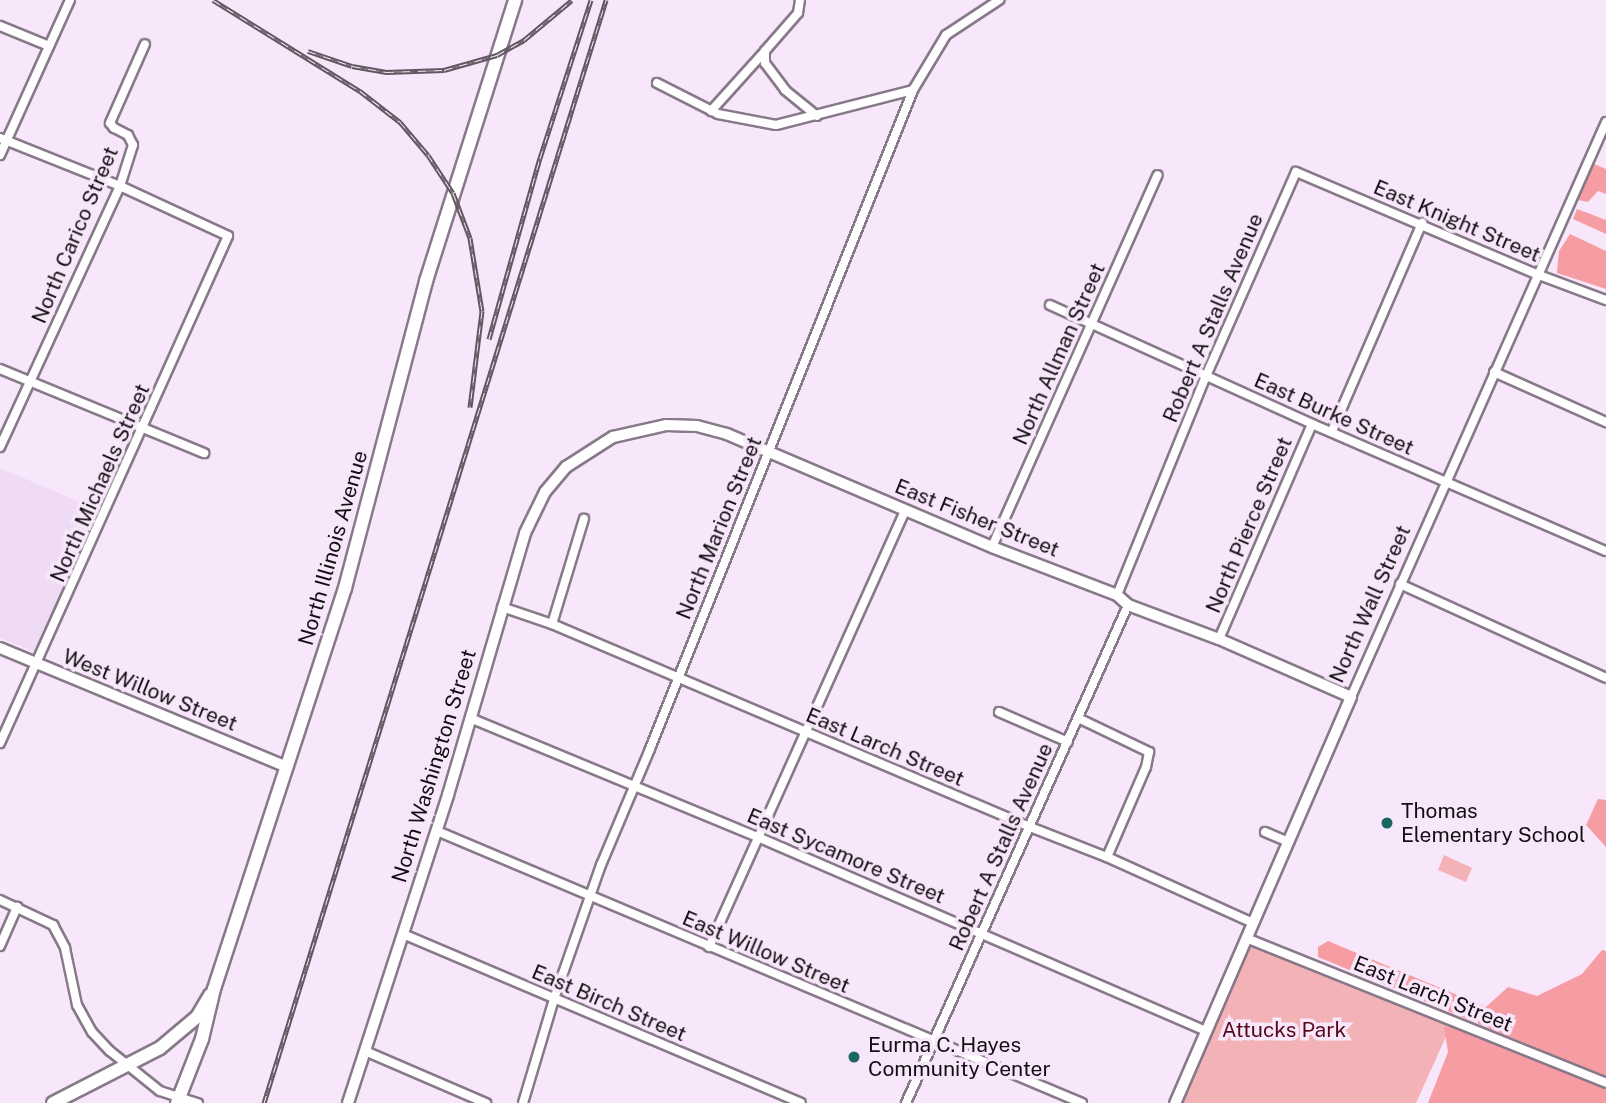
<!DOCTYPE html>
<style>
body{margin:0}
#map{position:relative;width:1606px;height:1103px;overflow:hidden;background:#f8e7fa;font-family:"Public Sans",sans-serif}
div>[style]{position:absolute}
.built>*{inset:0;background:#f0dbf4}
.green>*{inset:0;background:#f3b2b5}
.forest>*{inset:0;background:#f69ca3}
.roads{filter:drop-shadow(2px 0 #88798a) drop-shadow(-2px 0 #88798a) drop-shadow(0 2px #88798a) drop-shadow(0 -2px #88798a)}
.minor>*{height:8px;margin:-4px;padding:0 4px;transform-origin:4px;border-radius:4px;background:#fff}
.tertiary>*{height:10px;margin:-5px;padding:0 5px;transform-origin:5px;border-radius:5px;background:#fff}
.primary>*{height:12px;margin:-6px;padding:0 6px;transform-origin:6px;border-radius:6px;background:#fff}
.rail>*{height:5px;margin-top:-2.5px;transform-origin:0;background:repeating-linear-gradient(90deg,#f8e7fa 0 8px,#605761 0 16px);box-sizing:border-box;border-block:2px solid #605761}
.dots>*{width:19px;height:19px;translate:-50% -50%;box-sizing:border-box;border:4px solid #f8e7fa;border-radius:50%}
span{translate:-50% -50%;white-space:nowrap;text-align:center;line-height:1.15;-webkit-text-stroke:7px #f8e7fa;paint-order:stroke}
.street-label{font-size:21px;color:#130e14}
.poi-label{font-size:21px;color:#130e14}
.left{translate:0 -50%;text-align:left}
.park-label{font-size:21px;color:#57071a}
</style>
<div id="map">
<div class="built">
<i style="clip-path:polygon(0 468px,99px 510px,36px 652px,0 638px)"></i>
</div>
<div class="green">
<i style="clip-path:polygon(1444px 855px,1472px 868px,1466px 882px,1438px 870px)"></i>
<i style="clip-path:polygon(1246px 938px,1453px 1021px,1416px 1103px,1174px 1103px)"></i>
</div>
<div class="forest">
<i style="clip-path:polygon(1594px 164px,1606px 169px,1606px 194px,1598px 191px,1588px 202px,1578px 200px)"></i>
<i style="clip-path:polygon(1577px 209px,1606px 220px,1606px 234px,1573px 219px)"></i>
<i style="clip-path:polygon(1570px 234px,1606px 251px,1606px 289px,1557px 273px,1559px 251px)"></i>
<i style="clip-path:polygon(1598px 799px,1606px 800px,1606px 847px,1586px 825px)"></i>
<i style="clip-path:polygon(1328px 941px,1486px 1007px,1508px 987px,1537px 996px,1582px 974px,1602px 950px,1606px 951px,1606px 1077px,1318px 957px,1318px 947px)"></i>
<i style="clip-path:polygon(1444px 1027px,1459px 1027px,1606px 1089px,1606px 1103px,1428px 1103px,1448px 1052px)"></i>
</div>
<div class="roads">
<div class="minor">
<i style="left:800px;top:0;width:13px;rotate:99deg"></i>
<i style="left:798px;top:13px;width:50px;rotate:131deg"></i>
<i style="left:765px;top:51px;width:12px;rotate:90deg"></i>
<i style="left:765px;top:63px;width:34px;rotate:53deg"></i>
<i style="left:785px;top:90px;width:41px;rotate:39.1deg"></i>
<i style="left:0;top:26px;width:53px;rotate:22.2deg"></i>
<i style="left:657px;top:83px;width:68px;rotate:26.9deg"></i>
<i style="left:718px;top:114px;width:59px;rotate:10.7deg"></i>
<i style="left:776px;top:125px;width:141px;rotate:-14.3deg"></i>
<i style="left:711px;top:111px;width:81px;rotate:-48deg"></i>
<i style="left:0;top:138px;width:129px;rotate:21.8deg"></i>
<i style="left:120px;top:186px;width:119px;rotate:24.8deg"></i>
<i style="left:228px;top:236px;width:556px;rotate:114.21deg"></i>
<i style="left:0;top:155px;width:170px;rotate:-65.7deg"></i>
<i style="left:1050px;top:305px;width:288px;rotate:24.4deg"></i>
<i style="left:1312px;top:424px;width:320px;rotate:23.4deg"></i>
<i style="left:0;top:369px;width:221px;rotate:22.4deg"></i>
<i style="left:1494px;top:372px;width:123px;rotate:24.1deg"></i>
<i style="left:1332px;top:431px;width:227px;rotate:-66.6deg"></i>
<i style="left:0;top:447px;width:287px;rotate:-65.3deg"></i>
<i style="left:120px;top:186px;width:43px;rotate:-72.4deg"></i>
<i style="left:133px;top:145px;width:11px;rotate:-117deg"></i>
<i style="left:128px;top:135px;width:16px;rotate:-153deg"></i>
<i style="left:114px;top:128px;width:6px;rotate:-129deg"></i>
<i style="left:110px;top:123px;width:86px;rotate:-66.1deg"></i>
<i style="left:992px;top:547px;width:407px;rotate:-66deg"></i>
<i style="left:1400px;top:584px;width:226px;rotate:24.5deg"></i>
<i style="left:1117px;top:595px;width:236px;rotate:-67.9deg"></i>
<i style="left:1206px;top:376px;width:223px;rotate:-66.2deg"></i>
<i style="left:1296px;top:172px;width:264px;rotate:23deg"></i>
<i style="left:1539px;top:275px;width:72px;rotate:20.5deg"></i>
<i style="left:502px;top:607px;width:53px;rotate:18.8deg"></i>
<i style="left:552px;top:624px;width:519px;rotate:23.01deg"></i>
<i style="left:1030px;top:827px;width:83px;rotate:21.3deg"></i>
<i style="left:1107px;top:857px;width:160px;rotate:24.3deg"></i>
<i style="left:552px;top:624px;width:110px;rotate:-73.1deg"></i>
<i style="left:1219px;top:639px;width:234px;rotate:-66.6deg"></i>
<i style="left:1351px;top:697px;width:629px;rotate:-66.08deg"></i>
<i style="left:999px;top:712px;width:75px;rotate:23.5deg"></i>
<i style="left:470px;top:718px;width:314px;rotate:22.5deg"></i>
<i style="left:760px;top:838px;width:485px;rotate:23.4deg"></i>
<i style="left:1078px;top:718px;width:79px;rotate:25.6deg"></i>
<i style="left:1149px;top:752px;width:15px;rotate:101deg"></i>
<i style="left:1146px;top:767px;width:98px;rotate:113.4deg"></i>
<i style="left:437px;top:831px;width:700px;rotate:22.87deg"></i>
<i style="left:1265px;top:832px;width:26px;rotate:23deg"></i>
<i style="left:0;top:900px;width:59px;rotate:25.3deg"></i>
<i style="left:53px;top:925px;width:26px;rotate:62deg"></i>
<i style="left:65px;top:948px;width:58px;rotate:78.1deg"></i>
<i style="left:77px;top:1005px;width:31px;rotate:61deg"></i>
<i style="left:92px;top:1032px;width:26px;rotate:47deg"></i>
<i style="left:110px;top:1051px;width:64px;rotate:38.7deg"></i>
<i style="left:160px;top:1091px;width:40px;rotate:18deg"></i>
<i style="left:403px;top:934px;width:432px;rotate:23deg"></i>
<i style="left:1246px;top:938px;width:388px;rotate:21.9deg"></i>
<i style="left:0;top:946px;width:43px;rotate:-66.4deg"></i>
<i style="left:709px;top:947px;width:479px;rotate:-65.8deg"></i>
<i style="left:365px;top:1051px;width:132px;rotate:23.3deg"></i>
<i style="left:523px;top:1103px;width:109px;rotate:-73.4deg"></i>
<i style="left:554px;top:999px;width:142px;rotate:-70.7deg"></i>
<i style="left:601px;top:865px;width:126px;rotate:-67.1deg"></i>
<i style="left:650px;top:749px;width:710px;rotate:-68.24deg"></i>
<i style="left:913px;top:90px;width:64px;rotate:-59deg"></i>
<i style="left:946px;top:35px;width:64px;rotate:-33.4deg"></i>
<i style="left:906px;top:1103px;width:545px;rotate:-65.97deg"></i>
</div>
<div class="tertiary">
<i style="left:0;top:648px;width:311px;rotate:22.5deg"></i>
<i style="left:348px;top:1103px;width:324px;rotate:-72deg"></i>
<i style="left:448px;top:795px;width:273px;rotate:-73.6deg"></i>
<i style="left:525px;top:533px;width:46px;rotate:-64deg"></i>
<i style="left:545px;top:492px;width:33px;rotate:-50deg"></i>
<i style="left:566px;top:467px;width:56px;rotate:-32.6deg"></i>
<i style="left:613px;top:437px;width:54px;rotate:-12.8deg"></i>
<i style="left:666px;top:425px;width:31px;rotate:2deg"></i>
<i style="left:697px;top:426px;width:31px;rotate:15deg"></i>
<i style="left:727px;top:434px;width:288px;rotate:23.1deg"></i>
<i style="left:992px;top:547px;width:134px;rotate:21deg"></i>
<i style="left:1117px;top:595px;width:15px;rotate:42deg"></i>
<i style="left:1128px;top:605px;width:97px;rotate:20.5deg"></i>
<i style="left:1219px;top:639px;width:144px;rotate:23.7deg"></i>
<i style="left:1351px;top:697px;width:443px;rotate:113.4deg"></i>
</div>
<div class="primary">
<i style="left:53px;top:1103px;width:120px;rotate:-27.2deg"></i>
<i style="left:160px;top:1048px;width:48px;rotate:-40deg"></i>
<i style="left:197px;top:1017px;width:26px;rotate:-59deg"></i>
<i style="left:177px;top:1103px;width:69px;rotate:-68.7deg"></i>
<i style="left:202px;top:1039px;width:51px;rotate:-76.5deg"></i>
<i style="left:214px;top:989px;width:422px;rotate:-71.9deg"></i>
<i style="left:345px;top:588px;width:318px;rotate:-75.2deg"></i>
<i style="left:426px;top:281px;width:295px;rotate:-72.4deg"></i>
</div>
</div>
<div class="rail">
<i style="left:213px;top:0;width:173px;rotate:31.8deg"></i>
<i style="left:360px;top:91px;width:51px;rotate:37.8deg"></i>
<i style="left:400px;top:122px;width:43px;rotate:49.7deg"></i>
<i style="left:428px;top:155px;width:45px;rotate:56.7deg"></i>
<i style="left:453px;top:193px;width:48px;rotate:69.3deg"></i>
<i style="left:470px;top:238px;width:74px;rotate:80.7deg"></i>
<i style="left:482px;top:311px;width:97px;rotate:97.1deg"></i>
<i style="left:308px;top:51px;width:46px;rotate:18.8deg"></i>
<i style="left:352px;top:66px;width:35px;rotate:10deg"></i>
<i style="left:386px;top:72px;width:58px;rotate:-2deg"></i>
<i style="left:444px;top:70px;width:55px;rotate:-15.8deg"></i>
<i style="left:497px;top:55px;width:31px;rotate:-29deg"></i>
<i style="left:524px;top:40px;width:62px;rotate:-39.8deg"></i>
<i style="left:489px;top:339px;width:188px;rotate:-74.3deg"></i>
<i style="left:540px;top:158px;width:166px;rotate:-72.1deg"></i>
<i style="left:264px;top:1103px;width:1155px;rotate:-72.77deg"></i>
</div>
<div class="dots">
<i style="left:1387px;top:823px;background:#1c6760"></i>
<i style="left:854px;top:1057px;background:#1c6760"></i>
</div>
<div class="street-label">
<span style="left:1457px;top:221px;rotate:23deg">East Knight Street</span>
<span style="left:75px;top:235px;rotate:-67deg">North Carico Street</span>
<span style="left:1213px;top:318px;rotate:-67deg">Robert A Stalls Avenue</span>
<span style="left:1059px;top:354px;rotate:-66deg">North Allman Street</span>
<span style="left:1334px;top:414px;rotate:24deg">East Burke Street</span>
<span style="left:100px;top:483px;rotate:-66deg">North Michaels Street</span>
<span style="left:977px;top:518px;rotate:22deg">East Fisher Street</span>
<span style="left:1249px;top:525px;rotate:-67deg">North Pierce Street</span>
<span style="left:719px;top:528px;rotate:-68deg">North Marion Street</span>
<span style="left:333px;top:548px;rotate:-74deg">North Illinois Avenue</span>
<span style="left:1370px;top:604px;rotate:-66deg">North Wall Street</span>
<span style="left:150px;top:690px;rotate:22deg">West Willow Street</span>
<span style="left:885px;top:747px;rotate:23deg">East Larch Street</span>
<span style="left:434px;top:766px;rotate:-73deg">North Washington Street</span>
<span style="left:1001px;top:847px;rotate:-66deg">Robert A Stalls Avenue</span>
<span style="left:846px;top:856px;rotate:23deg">East Sycamore Street</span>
<span style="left:766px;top:952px;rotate:23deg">East Willow Street</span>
<span style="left:1433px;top:994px;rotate:22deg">East Larch Street</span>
<span style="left:609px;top:1003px;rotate:23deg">East Birch Street</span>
</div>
<div class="poi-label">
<span class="left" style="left:1401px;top:823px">Thomas<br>Elementary School</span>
<span class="left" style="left:868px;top:1057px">Eurma C. Hayes<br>Community Center</span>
</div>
<div class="park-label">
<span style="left:1284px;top:1030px">Attucks Park</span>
</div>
</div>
